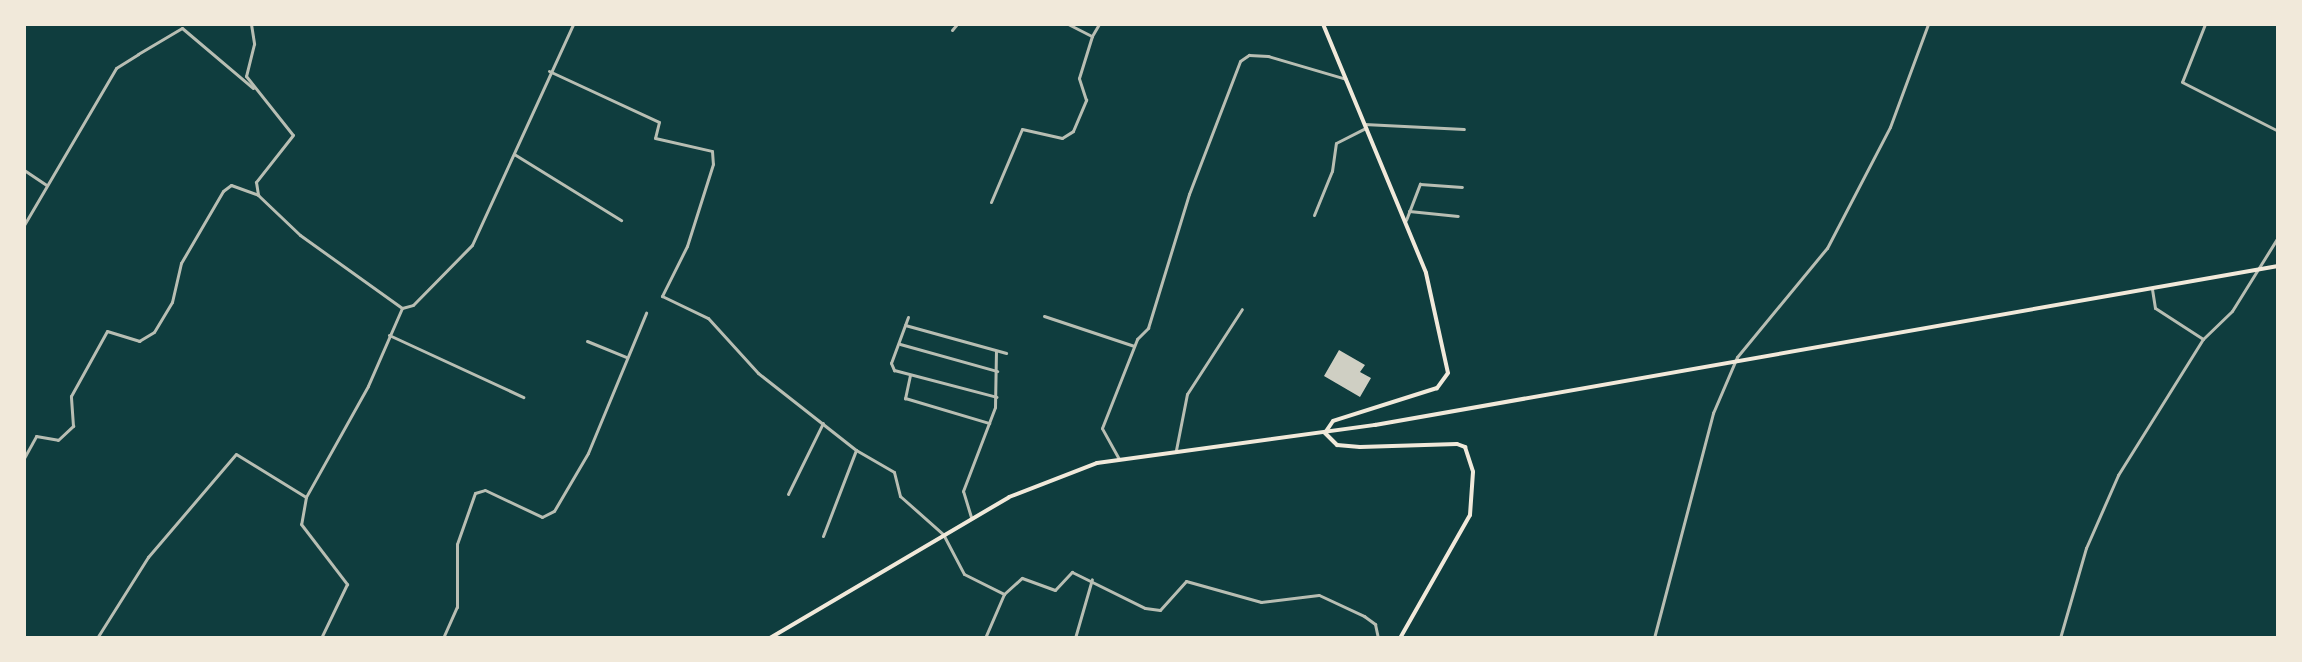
<!DOCTYPE html>
<style>
body{margin:0}
#map{position:relative;width:2302px;height:662px;overflow:hidden;background:#0f3d3e;font-family:"Open Sans",sans-serif}
div>[style]{position:absolute}
.building>*{inset:0;background:#cfcfc3}
.minor>*{height:3px;margin:-1.5px;padding:0 1.5px;transform-origin:1.5px;border-radius:1.5px;background:#b8beb3}
.tertiary>*{height:3px;margin:-1.5px;padding:0 1.5px;transform-origin:1.5px;border-radius:1.5px;background:#b8beb3}
.secondary>*{height:4px;margin:-2px;padding:0 2px;transform-origin:2px;border-radius:2px;background:#f1e9da}
.primary>*{height:4px;margin:-2px;padding:0 2px;transform-origin:2px;border-radius:2px;background:#f1e9da}
span{translate:-50% -50%;white-space:nowrap;text-align:center;line-height:1.15;-webkit-text-stroke:6px #f1e9da;paint-order:stroke}
.frame{position:absolute;inset:0;border:26px solid #f1e9da;pointer-events:none}
</style>
<div id="map">
<div class="building">
<i style="clip-path:polygon(1339px 350px,1365px 365px,1360px 372px,1371px 378px,1360px 397px,1324px 376px)"></i>
</div>
<div class="minor">
<i style="left:1068px;top:24px;width:27px;rotate:27deg"></i>
<i style="left:1092px;top:36px;width:14px;rotate:-60deg"></i>
<i style="left:2205px;top:24px;width:62px;rotate:111.6deg"></i>
<i style="left:2182px;top:82px;width:108px;rotate:27deg"></i>
<i style="left:952px;top:30px;width:8px;rotate:-50deg"></i>
<i style="left:549px;top:71px;width:121px;rotate:24.9deg"></i>
<i style="left:659px;top:122px;width:16px;rotate:104deg"></i>
<i style="left:655px;top:138px;width:58px;rotate:12.8deg"></i>
<i style="left:712px;top:151px;width:13px;rotate:86deg"></i>
<i style="left:713px;top:164px;width:86px;rotate:107.6deg"></i>
<i style="left:687px;top:246px;width:56px;rotate:116.6deg"></i>
<i style="left:662px;top:296px;width:51px;rotate:25.6deg"></i>
<i style="left:708px;top:318px;width:74px;rotate:47.7deg"></i>
<i style="left:758px;top:373px;width:125px;rotate:38.2deg"></i>
<i style="left:856px;top:450px;width:44px;rotate:30.1deg"></i>
<i style="left:894px;top:472px;width:25px;rotate:76deg"></i>
<i style="left:900px;top:496px;width:57px;rotate:41.5deg"></i>
<i style="left:943px;top:534px;width:45px;rotate:62.3deg"></i>
<i style="left:964px;top:574px;width:45px;rotate:26.6deg"></i>
<i style="left:1004px;top:594px;width:48px;rotate:113.4deg"></i>
<i style="left:1364px;top:124px;width:100px;rotate:2.9deg"></i>
<i style="left:514px;top:154px;width:126px;rotate:31.7deg"></i>
<i style="left:24px;top:170px;width:27px;rotate:34deg"></i>
<i style="left:991px;top:202px;width:79px;rotate:-67deg"></i>
<i style="left:1022px;top:129px;width:41px;rotate:12.7deg"></i>
<i style="left:1062px;top:138px;width:13px;rotate:-32deg"></i>
<i style="left:1073px;top:131px;width:34px;rotate:-67deg"></i>
<i style="left:1086px;top:100px;width:23px;rotate:-108deg"></i>
<i style="left:1079px;top:78px;width:44px;rotate:-72.8deg"></i>
<i style="left:1409px;top:211px;width:49px;rotate:5.8deg"></i>
<i style="left:1314px;top:215px;width:48px;rotate:-67.8deg"></i>
<i style="left:1332px;top:171px;width:28px;rotate:-82deg"></i>
<i style="left:1336px;top:143px;width:34px;rotate:-27deg"></i>
<i style="left:1406px;top:220px;width:39px;rotate:-69deg"></i>
<i style="left:1420px;top:184px;width:42px;rotate:4.1deg"></i>
<i style="left:24px;top:225px;width:182px;rotate:-59.6deg"></i>
<i style="left:116px;top:68px;width:26px;rotate:-32deg"></i>
<i style="left:138px;top:54px;width:51px;rotate:-30.6deg"></i>
<i style="left:182px;top:28px;width:93px;rotate:40.2deg"></i>
<i style="left:402px;top:308px;width:11px;rotate:-15deg"></i>
<i style="left:413px;top:305px;width:84px;rotate:-45.5deg"></i>
<i style="left:472px;top:245px;width:243px;rotate:-65.4deg"></i>
<i style="left:1044px;top:316px;width:95px;rotate:18.4deg"></i>
<i style="left:908px;top:317px;width:49px;rotate:110.3deg"></i>
<i style="left:891px;top:363px;width:8px;rotate:67deg"></i>
<i style="left:894px;top:370px;width:106px;rotate:14.7deg"></i>
<i style="left:905px;top:325px;width:105px;rotate:15.5deg"></i>
<i style="left:389px;top:335px;width:148px;rotate:24.8deg"></i>
<i style="left:2203px;top:339px;width:40px;rotate:-44deg"></i>
<i style="left:2232px;top:311px;width:87px;rotate:-58.1deg"></i>
<i style="left:587px;top:341px;width:42px;rotate:22.3deg"></i>
<i style="left:900px;top:344px;width:101px;rotate:15.6deg"></i>
<i style="left:910px;top:375px;width:24px;rotate:102deg"></i>
<i style="left:905px;top:398px;width:88px;rotate:16.6deg"></i>
<i style="left:1176px;top:450px;width:57px;rotate:-78.9deg"></i>
<i style="left:1187px;top:394px;width:101px;rotate:-57.1deg"></i>
<i style="left:24px;top:458px;width:25px;rotate:-61deg"></i>
<i style="left:36px;top:436px;width:22px;rotate:10deg"></i>
<i style="left:58px;top:440px;width:21px;rotate:-43deg"></i>
<i style="left:73px;top:426px;width:30px;rotate:-94deg"></i>
<i style="left:71px;top:396px;width:74px;rotate:-61deg"></i>
<i style="left:107px;top:331px;width:34px;rotate:17deg"></i>
<i style="left:139px;top:341px;width:17px;rotate:-31deg"></i>
<i style="left:154px;top:332px;width:35px;rotate:-59deg"></i>
<i style="left:172px;top:302px;width:40px;rotate:-77deg"></i>
<i style="left:181px;top:263px;width:83px;rotate:-59.7deg"></i>
<i style="left:223px;top:191px;width:10px;rotate:-37deg"></i>
<i style="left:231px;top:185px;width:29px;rotate:20deg"></i>
<i style="left:1119px;top:459px;width:35px;rotate:-119deg"></i>
<i style="left:1102px;top:428px;width:96px;rotate:-68.5deg"></i>
<i style="left:1137px;top:339px;width:16px;rotate:-45deg"></i>
<i style="left:1148px;top:328px;width:140px;rotate:-73deg"></i>
<i style="left:1189px;top:194px;width:142px;rotate:-69deg"></i>
<i style="left:1240px;top:61px;width:11px;rotate:-34deg"></i>
<i style="left:1249px;top:55px;width:19px;rotate:3deg"></i>
<i style="left:1268px;top:56px;width:81px;rotate:16.4deg"></i>
<i style="left:788px;top:494px;width:79px;rotate:-63.8deg"></i>
<i style="left:971px;top:517px;width:27px;rotate:-107deg"></i>
<i style="left:963px;top:491px;width:90px;rotate:-69.1deg"></i>
<i style="left:995px;top:407px;width:56px;rotate:-89deg"></i>
<i style="left:823px;top:536px;width:92px;rotate:-69deg"></i>
<i style="left:1004px;top:594px;width:24px;rotate:-42deg"></i>
<i style="left:1022px;top:578px;width:35px;rotate:20deg"></i>
<i style="left:1055px;top:590px;width:25px;rotate:-47deg"></i>
<i style="left:1072px;top:572px;width:81px;rotate:26.3deg"></i>
<i style="left:1145px;top:608px;width:15px;rotate:8deg"></i>
<i style="left:1160px;top:610px;width:39px;rotate:-48deg"></i>
<i style="left:1186px;top:581px;width:78px;rotate:15.6deg"></i>
<i style="left:1261px;top:602px;width:58px;rotate:-6.9deg"></i>
<i style="left:1319px;top:595px;width:50px;rotate:25deg"></i>
<i style="left:1364px;top:616px;width:14px;rotate:36deg"></i>
<i style="left:1375px;top:624px;width:14px;rotate:78deg"></i>
<i style="left:97px;top:638px;width:96px;rotate:-57.8deg"></i>
<i style="left:148px;top:557px;width:135px;rotate:-49.5deg"></i>
<i style="left:236px;top:454px;width:82px;rotate:31.6deg"></i>
<i style="left:443px;top:638px;width:34px;rotate:-66deg"></i>
<i style="left:457px;top:607px;width:63px;rotate:-90deg"></i>
<i style="left:457px;top:544px;width:54px;rotate:-70.6deg"></i>
<i style="left:475px;top:493px;width:10px;rotate:-17deg"></i>
<i style="left:485px;top:490px;width:63px;rotate:25.3deg"></i>
<i style="left:542px;top:517px;width:13px;rotate:-27deg"></i>
<i style="left:554px;top:511px;width:67px;rotate:-59.6deg"></i>
<i style="left:588px;top:453px;width:152px;rotate:-67.5deg"></i>
<i style="left:1075px;top:638px;width:61px;rotate:-73.9deg"></i>
</div>
<div class="tertiary">
<i style="left:251px;top:24px;width:20px;rotate:81deg"></i>
<i style="left:254px;top:44px;width:33px;rotate:104deg"></i>
<i style="left:246px;top:76px;width:75px;rotate:51.5deg"></i>
<i style="left:293px;top:135px;width:60px;rotate:128.2deg"></i>
<i style="left:256px;top:182px;width:13px;rotate:81deg"></i>
<i style="left:258px;top:195px;width:58px;rotate:43.6deg"></i>
<i style="left:300px;top:235px;width:125px;rotate:35.6deg"></i>
<i style="left:402px;top:308px;width:85px;rotate:113.6deg"></i>
<i style="left:368px;top:386px;width:127px;rotate:119.2deg"></i>
<i style="left:306px;top:497px;width:27px;rotate:100deg"></i>
<i style="left:301px;top:524px;width:76px;rotate:52.5deg"></i>
<i style="left:347px;top:584px;width:60px;rotate:115.7deg"></i>
<i style="left:1654px;top:638px;width:233px;rotate:-75.3deg"></i>
<i style="left:1713px;top:413px;width:61px;rotate:-66.8deg"></i>
<i style="left:1737px;top:357px;width:141px;rotate:-50.5deg"></i>
<i style="left:1827px;top:248px;width:136px;rotate:-62.5deg"></i>
<i style="left:1890px;top:127px;width:110px;rotate:-69.7deg"></i>
<i style="left:2060px;top:638px;width:94px;rotate:-73.9deg"></i>
<i style="left:2086px;top:548px;width:80px;rotate:-66.3deg"></i>
<i style="left:2118px;top:475px;width:160px;rotate:-58deg"></i>
<i style="left:2203px;top:339px;width:57px;rotate:-147.1deg"></i>
<i style="left:2155px;top:308px;width:20px;rotate:-99deg"></i>
</div>
<div class="secondary">
<i style="left:1323px;top:24px;width:269px;rotate:67.5deg"></i>
<i style="left:1426px;top:273px;width:102px;rotate:77.6deg"></i>
<i style="left:1448px;top:373px;width:19px;rotate:126deg"></i>
<i style="left:1437px;top:388px;width:109px;rotate:162.4deg"></i>
<i style="left:1333px;top:421px;width:14px;rotate:124deg"></i>
<i style="left:1325px;top:433px;width:17px;rotate:45deg"></i>
<i style="left:1337px;top:445px;width:23px;rotate:5deg"></i>
<i style="left:1360px;top:447px;width:97px;rotate:-1.8deg"></i>
<i style="left:1457px;top:444px;width:9px;rotate:21deg"></i>
<i style="left:1465px;top:447px;width:26px;rotate:72deg"></i>
<i style="left:1473px;top:472px;width:43px;rotate:94deg"></i>
<i style="left:1470px;top:515px;width:142px;rotate:119.6deg"></i>
</div>
<div class="primary">
<i style="left:770px;top:638px;width:277px;rotate:-30.5deg"></i>
<i style="left:1009px;top:497px;width:94px;rotate:-21.1deg"></i>
<i style="left:1097px;top:463px;width:281px;rotate:-7.8deg"></i>
<i style="left:1375px;top:425px;width:917px;rotate:-9.99deg"></i>
</div>
<div class="frame"></div>
</div>
